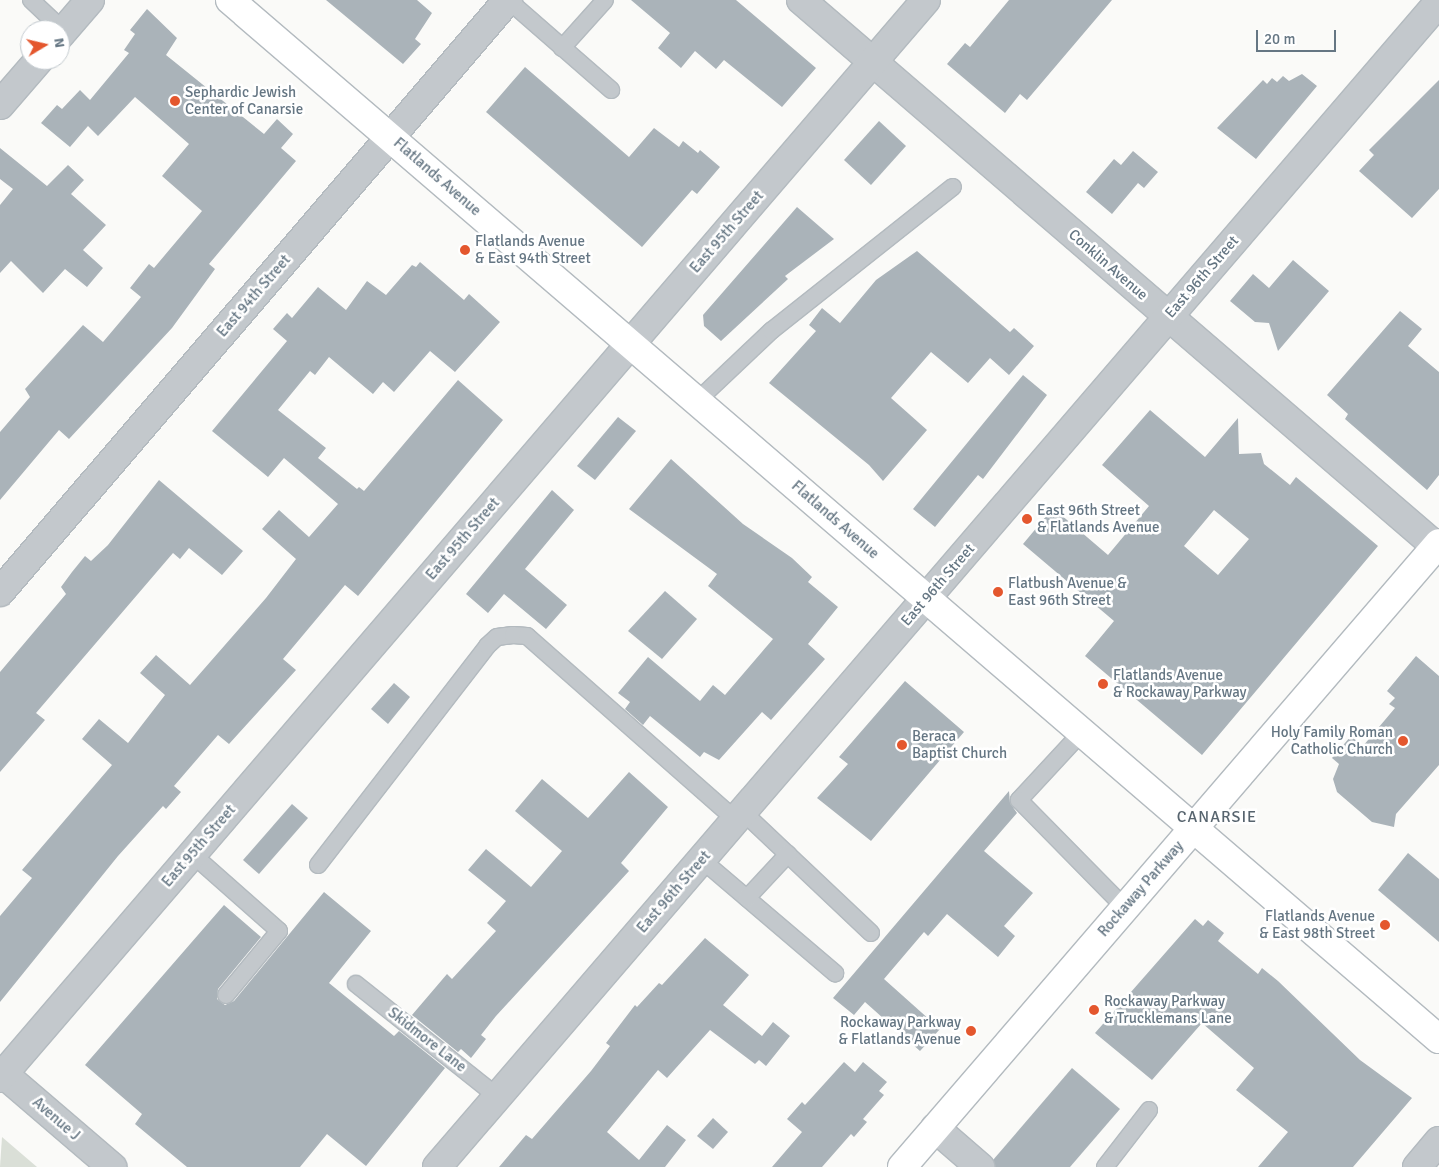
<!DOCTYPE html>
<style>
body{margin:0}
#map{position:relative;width:1439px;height:1167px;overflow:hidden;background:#fafaf8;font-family:Signika,sans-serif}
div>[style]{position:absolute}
.green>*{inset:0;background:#dadfd7}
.building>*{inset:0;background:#aab3b9}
.roads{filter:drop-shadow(1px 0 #b3babf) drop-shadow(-1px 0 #b3babf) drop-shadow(0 1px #b3babf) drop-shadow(0 -1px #b3babf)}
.lane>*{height:16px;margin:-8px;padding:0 8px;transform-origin:8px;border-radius:8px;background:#c3c8cc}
.street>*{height:28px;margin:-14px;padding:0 14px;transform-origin:14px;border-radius:14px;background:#c3c8cc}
.secondary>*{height:28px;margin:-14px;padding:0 14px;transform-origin:14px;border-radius:14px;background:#fff}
.dots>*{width:14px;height:14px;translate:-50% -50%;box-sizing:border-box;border:2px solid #fff;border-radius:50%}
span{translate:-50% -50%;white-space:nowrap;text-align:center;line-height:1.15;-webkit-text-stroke:5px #fff;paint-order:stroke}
.poi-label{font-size:15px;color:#657683}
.left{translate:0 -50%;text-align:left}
.right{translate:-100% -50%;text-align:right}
.street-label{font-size:15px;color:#657683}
.neighbourhood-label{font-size:16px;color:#57646e;letter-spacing:1px}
.north{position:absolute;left:20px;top:20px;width:50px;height:50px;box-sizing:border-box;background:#fff;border:1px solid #c1c8cd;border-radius:50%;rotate:81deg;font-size:14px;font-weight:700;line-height:20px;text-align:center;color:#657683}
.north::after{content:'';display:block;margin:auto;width:18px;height:22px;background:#e4572e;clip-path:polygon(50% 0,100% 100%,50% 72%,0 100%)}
.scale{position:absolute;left:1256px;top:30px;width:80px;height:22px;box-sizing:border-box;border:2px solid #657683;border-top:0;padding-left:6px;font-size:15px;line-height:18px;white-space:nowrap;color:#657683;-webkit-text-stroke:4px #fff;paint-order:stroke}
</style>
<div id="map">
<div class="green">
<i style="clip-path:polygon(2px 1137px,37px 1167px,0 1167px)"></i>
</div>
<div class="building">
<i style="clip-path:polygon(326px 0,417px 0,432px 13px,415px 39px,421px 44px,403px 64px)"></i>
<i style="clip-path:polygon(631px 0,736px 0,816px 68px,782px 107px,724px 60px,716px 69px,695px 51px,681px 68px,658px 48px,670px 33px)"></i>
<i style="clip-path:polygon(1009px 0,1112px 0,1027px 100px,1020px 94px,1005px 113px,947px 64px,965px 43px,970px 47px)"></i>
<i style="clip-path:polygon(147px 9px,177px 38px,166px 55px,264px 134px,277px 119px,293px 134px,281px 148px,296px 161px,209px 264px,215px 269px,172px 328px,69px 439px,59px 430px,0 500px,0 432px,30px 397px,25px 389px,83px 325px,103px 342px,141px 297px,130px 288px,149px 264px,154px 268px,202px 211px,162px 176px,189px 144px,135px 97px,98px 136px,88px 126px,70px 147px,41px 123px,57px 105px,62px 109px,80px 90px,90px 100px,129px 53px,124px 50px,135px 34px,130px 30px)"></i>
<i style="clip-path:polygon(525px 67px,629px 157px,654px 128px,679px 147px,683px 141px,698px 153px,700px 150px,720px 167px,697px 194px,692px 190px,642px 247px,486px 112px)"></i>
<i style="clip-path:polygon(1302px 74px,1317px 86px,1256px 159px,1217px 128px,1263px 80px,1267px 84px,1272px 78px,1277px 82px,1283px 76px,1289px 81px)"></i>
<i style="clip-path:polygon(1439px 80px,1439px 189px,1412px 218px,1359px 171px,1374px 155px,1369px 150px)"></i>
<i style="clip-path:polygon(879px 121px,906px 146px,871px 185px,844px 160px)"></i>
<i style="clip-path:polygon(0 148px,47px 186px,68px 165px,84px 180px,71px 194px,106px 225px,83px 250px,103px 268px,87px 287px,65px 269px,43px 293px,11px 261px,0 273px,0 205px,13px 189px,0 179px)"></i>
<i style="clip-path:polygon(1133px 151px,1158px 172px,1144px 188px,1138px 183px,1112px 214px,1086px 192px,1114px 159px,1121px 165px)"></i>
<i style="clip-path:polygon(797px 207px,834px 239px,785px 276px,788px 279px,721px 341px,704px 326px,703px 315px)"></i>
<i style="clip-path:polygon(917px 251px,1010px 332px,1014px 328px,1034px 346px,1009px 375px,990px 358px,968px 383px,931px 352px,891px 398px,927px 430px,883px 481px,869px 465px,769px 383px,816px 331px,809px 325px,822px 308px,840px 323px,876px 280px)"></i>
<i style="clip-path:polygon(1293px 260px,1329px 291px,1278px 351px,1269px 323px,1255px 322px,1230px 301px,1253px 274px,1269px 288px)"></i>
<i style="clip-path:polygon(420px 262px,464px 300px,469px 294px,500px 322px,455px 372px,430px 351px,394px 392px,383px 382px,373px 394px,329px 357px,315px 375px,310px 371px,278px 410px,326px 448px,318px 458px,357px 489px,359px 487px,364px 491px,458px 380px,503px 420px,358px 596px,345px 585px,283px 659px,296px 670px,229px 744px,218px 735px,174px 786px,181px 792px,166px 809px,163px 806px,118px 856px,0 1002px,0 916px,32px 878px,22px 870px,112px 765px,82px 739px,99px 719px,128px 743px,165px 695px,140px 673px,156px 655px,190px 685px,266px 598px,296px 559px,262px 529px,279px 510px,309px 537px,338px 504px,284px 458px,268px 477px,212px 431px,287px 341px,273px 329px,287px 313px,292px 318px,318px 287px,346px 310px,367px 281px,386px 295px,412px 265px,416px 267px)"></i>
<i style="clip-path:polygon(1400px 311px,1422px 329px,1408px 346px,1439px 372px,1439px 475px,1427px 490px,1345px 419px,1348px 414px,1327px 395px)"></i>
<i style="clip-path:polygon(1023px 375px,1047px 395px,983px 479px,978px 475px,935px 527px,913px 509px)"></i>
<i style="clip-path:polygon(evenodd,1150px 410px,1205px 457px,1238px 418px,1239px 454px,1261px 453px,1264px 464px,1290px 485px,1296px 477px,1378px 546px,1202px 755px,1085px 656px,1114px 621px,1023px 544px,1053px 508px,1108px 555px,1149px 506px,1102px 465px,1150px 410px,1214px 510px,1249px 539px,1218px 575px,1184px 546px,1214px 510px)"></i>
<i style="clip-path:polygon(618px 417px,636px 431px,595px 480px,577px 466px)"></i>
<i style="clip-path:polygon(671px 459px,743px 524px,792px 558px,812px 577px,808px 582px,838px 607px,808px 644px,825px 659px,771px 720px,762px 712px,719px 760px,704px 752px,700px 757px,650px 716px,643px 725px,625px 709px,630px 702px,618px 693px,648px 657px,700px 701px,713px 685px,725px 695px,773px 639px,708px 586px,717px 574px,629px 509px)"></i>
<i style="clip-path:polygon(159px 480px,243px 551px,222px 575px,189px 548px,180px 559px,173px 553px,36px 713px,45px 720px,0 772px,0 672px,66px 594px,61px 587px,72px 572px,85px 556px,91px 561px,108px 545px)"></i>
<i style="clip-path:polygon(552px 490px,574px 510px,525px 569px,567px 605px,546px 629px,504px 594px,488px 613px,466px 594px)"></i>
<i style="clip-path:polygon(665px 591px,697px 619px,662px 659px,628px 631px)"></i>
<i style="clip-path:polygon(1416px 656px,1439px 676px,1439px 765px,1396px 814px,1394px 827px,1372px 822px,1337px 792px,1333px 779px,1339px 764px,1332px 758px,1351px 736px,1363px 746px,1395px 708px,1389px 704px,1395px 698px,1387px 691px)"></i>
<i style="clip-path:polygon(905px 681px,964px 732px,871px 841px,817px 798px,848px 764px,839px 757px)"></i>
<i style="clip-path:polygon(394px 683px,410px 697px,388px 724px,371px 709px)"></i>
<i style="clip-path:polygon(629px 772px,668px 807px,621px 863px,629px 871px,496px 1016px,481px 1035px,486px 1039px,471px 1058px,461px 1049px,458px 1052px,412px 1015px,447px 974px,452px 979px,496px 931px,487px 923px,506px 901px,468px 870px,486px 849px,531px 887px,562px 851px,515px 811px,542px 779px,588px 818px)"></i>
<i style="clip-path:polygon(1009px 791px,1010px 803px,1017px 813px,984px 851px,1033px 893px,1004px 926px,1015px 936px,998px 957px,947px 914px,928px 936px,924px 932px,884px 979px,940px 1029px,920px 1051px,865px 1002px,854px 1015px,833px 998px)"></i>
<i style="clip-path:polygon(292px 804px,308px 818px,259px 874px,243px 860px)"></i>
<i style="clip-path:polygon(1408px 853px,1439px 879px,1439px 942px,1378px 890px)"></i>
<i style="clip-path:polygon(324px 892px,371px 931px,329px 983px,394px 1036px,399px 1031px,445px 1068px,366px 1166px,327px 1134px,300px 1167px,187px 1167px,135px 1124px,142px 1114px,85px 1065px,224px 905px,261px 937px,218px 989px,217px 999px,225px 1005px,234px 1001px)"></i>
<i style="clip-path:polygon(1195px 919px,1203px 926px,1208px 920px,1224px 933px,1218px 941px,1258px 974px,1262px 968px,1278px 981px,1360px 1060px,1412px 1098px,1353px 1167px,1258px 1167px,1288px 1132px,1236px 1090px,1254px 1068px,1202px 1023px,1152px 1080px,1095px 1033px)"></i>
<i style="clip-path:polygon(705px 938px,749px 975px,723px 1005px,762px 1036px,773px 1022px,790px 1036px,766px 1066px,759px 1060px,755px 1064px,710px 1030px,667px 1078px,658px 1070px,607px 1132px,639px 1160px,667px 1125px,686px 1140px,665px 1167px,499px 1167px,526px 1135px,532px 1139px,591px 1071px,610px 1046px,606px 1043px,635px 1005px,637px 1007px,659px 983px,662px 985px)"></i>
<i style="clip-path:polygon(844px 1062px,855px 1072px,863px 1062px,887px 1082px,879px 1091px,884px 1095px,863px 1119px,867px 1122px,854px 1137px,851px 1134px,822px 1167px,772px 1167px,802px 1132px,787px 1119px,802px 1102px,805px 1105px)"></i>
<i style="clip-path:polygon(1072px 1068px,1120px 1109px,1070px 1167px,995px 1167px,993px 1160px)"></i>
<i style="clip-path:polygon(713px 1118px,728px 1132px,713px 1149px,697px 1136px)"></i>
</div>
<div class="roads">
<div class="lane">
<i style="left:31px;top:0;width:45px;rotate:43.2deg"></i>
<i style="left:508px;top:0;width:137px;rotate:41.1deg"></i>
<i style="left:562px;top:48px;width:64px;rotate:-48.1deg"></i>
<i style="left:697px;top:401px;width:102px;rotate:-43.4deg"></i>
<i style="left:771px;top:331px;width:232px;rotate:-38.4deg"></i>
<i style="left:1082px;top:732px;width:93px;rotate:132.8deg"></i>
<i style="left:1019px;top:800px;width:151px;rotate:45.5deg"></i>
<i style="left:743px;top:812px;width:176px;rotate:43.4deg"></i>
<i style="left:192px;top:854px;width:116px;rotate:41.5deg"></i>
<i style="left:279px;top:931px;width:83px;rotate:129.6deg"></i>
<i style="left:702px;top:860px;width:175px;rotate:40.4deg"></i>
<i style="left:318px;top:865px;width:277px;rotate:-52.3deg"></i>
<i style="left:487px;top:646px;width:13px;rotate:-42deg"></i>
<i style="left:497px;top:637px;width:16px;rotate:-7deg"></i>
<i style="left:513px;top:635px;width:14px;rotate:4deg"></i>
<i style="left:527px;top:636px;width:278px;rotate:41.4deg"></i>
<i style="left:747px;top:898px;width:60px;rotate:-47deg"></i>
<i style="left:356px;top:984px;width:181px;rotate:38.5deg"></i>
<i style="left:1105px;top:1167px;width:72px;rotate:-52.3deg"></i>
</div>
<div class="street">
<i style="left:801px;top:0;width:842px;rotate:40.71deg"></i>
<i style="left:60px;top:35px;width:46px;rotate:-49.4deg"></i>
<i style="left:0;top:105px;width:60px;rotate:-49.1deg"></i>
<i style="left:0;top:592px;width:780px;rotate:-49.37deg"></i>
<i style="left:0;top:1071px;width:148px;rotate:40.6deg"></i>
<i style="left:0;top:1078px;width:1421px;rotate:-49.34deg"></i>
<i style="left:935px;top:1128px;width:60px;rotate:40.9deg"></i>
<i style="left:437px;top:1167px;width:1537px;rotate:-49.3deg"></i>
<i style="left:1417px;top:1167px;width:34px;rotate:-50deg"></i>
</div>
<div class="secondary">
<i style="left:230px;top:0;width:1594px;rotate:40.68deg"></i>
<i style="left:902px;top:1167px;width:823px;rotate:-49.29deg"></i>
</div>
</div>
<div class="dots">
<i style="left:175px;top:101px;background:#e4572e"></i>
<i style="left:465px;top:250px;background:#e4572e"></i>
<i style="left:1027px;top:519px;background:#e4572e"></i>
<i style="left:998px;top:592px;background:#e4572e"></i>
<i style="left:1103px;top:684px;background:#e4572e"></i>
<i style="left:1403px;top:741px;background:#e4572e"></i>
<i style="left:902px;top:745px;background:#e4572e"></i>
<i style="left:1385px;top:925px;background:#e4572e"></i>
<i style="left:1094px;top:1010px;background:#e4572e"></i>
<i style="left:971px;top:1031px;background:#e4572e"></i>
</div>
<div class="poi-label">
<span class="left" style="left:185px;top:101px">Sephardic Jewish<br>Center of Canarsie</span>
<span class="left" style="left:475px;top:250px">Flatlands Avenue<br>&amp; East 94th Street</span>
<span class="left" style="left:1037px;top:519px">East 96th Street<br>&amp; Flatlands Avenue</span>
<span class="left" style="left:1008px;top:592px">Flatbush Avenue &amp;<br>East 96th Street</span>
<span class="left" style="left:1113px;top:684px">Flatlands Avenue<br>&amp; Rockaway Parkway</span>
<span class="right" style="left:1393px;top:741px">Holy Family Roman<br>Catholic Church</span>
<span class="left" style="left:912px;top:745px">Beraca<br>Baptist Church</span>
<span class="right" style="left:1375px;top:925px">Flatlands Avenue<br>&amp; East 98th Street</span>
<span class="left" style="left:1104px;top:1010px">Rockaway Parkway<br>&amp; Trucklemans Lane</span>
<span class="right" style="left:961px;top:1031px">Rockaway Parkway<br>&amp; Flatlands Avenue</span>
</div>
<div class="street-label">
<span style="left:437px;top:177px;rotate:41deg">Flatlands Avenue</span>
<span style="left:727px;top:232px;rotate:-49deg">East 95th Street</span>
<span style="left:1108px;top:265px;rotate:41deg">Conklin Avenue</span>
<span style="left:1202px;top:277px;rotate:-49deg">East 96th Street</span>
<span style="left:254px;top:296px;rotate:-49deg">East 94th Street</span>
<span style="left:835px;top:520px;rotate:41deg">Flatlands Avenue</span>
<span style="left:463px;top:539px;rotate:-49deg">East 95th Street</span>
<span style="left:938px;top:585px;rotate:-49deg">East 96th Street</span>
<span style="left:199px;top:846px;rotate:-49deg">East 95th Street</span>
<span style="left:1141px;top:889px;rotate:-49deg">Rockaway Parkway</span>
<span style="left:674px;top:892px;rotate:-49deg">East 96th Street</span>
<span style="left:427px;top:1040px;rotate:38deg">Skidmore Lane</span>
<span style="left:56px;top:1119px;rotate:41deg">Avenue J</span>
</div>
<div class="neighbourhood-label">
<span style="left:1217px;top:817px">CANARSIE</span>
</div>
<div class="north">N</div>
<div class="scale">20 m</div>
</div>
